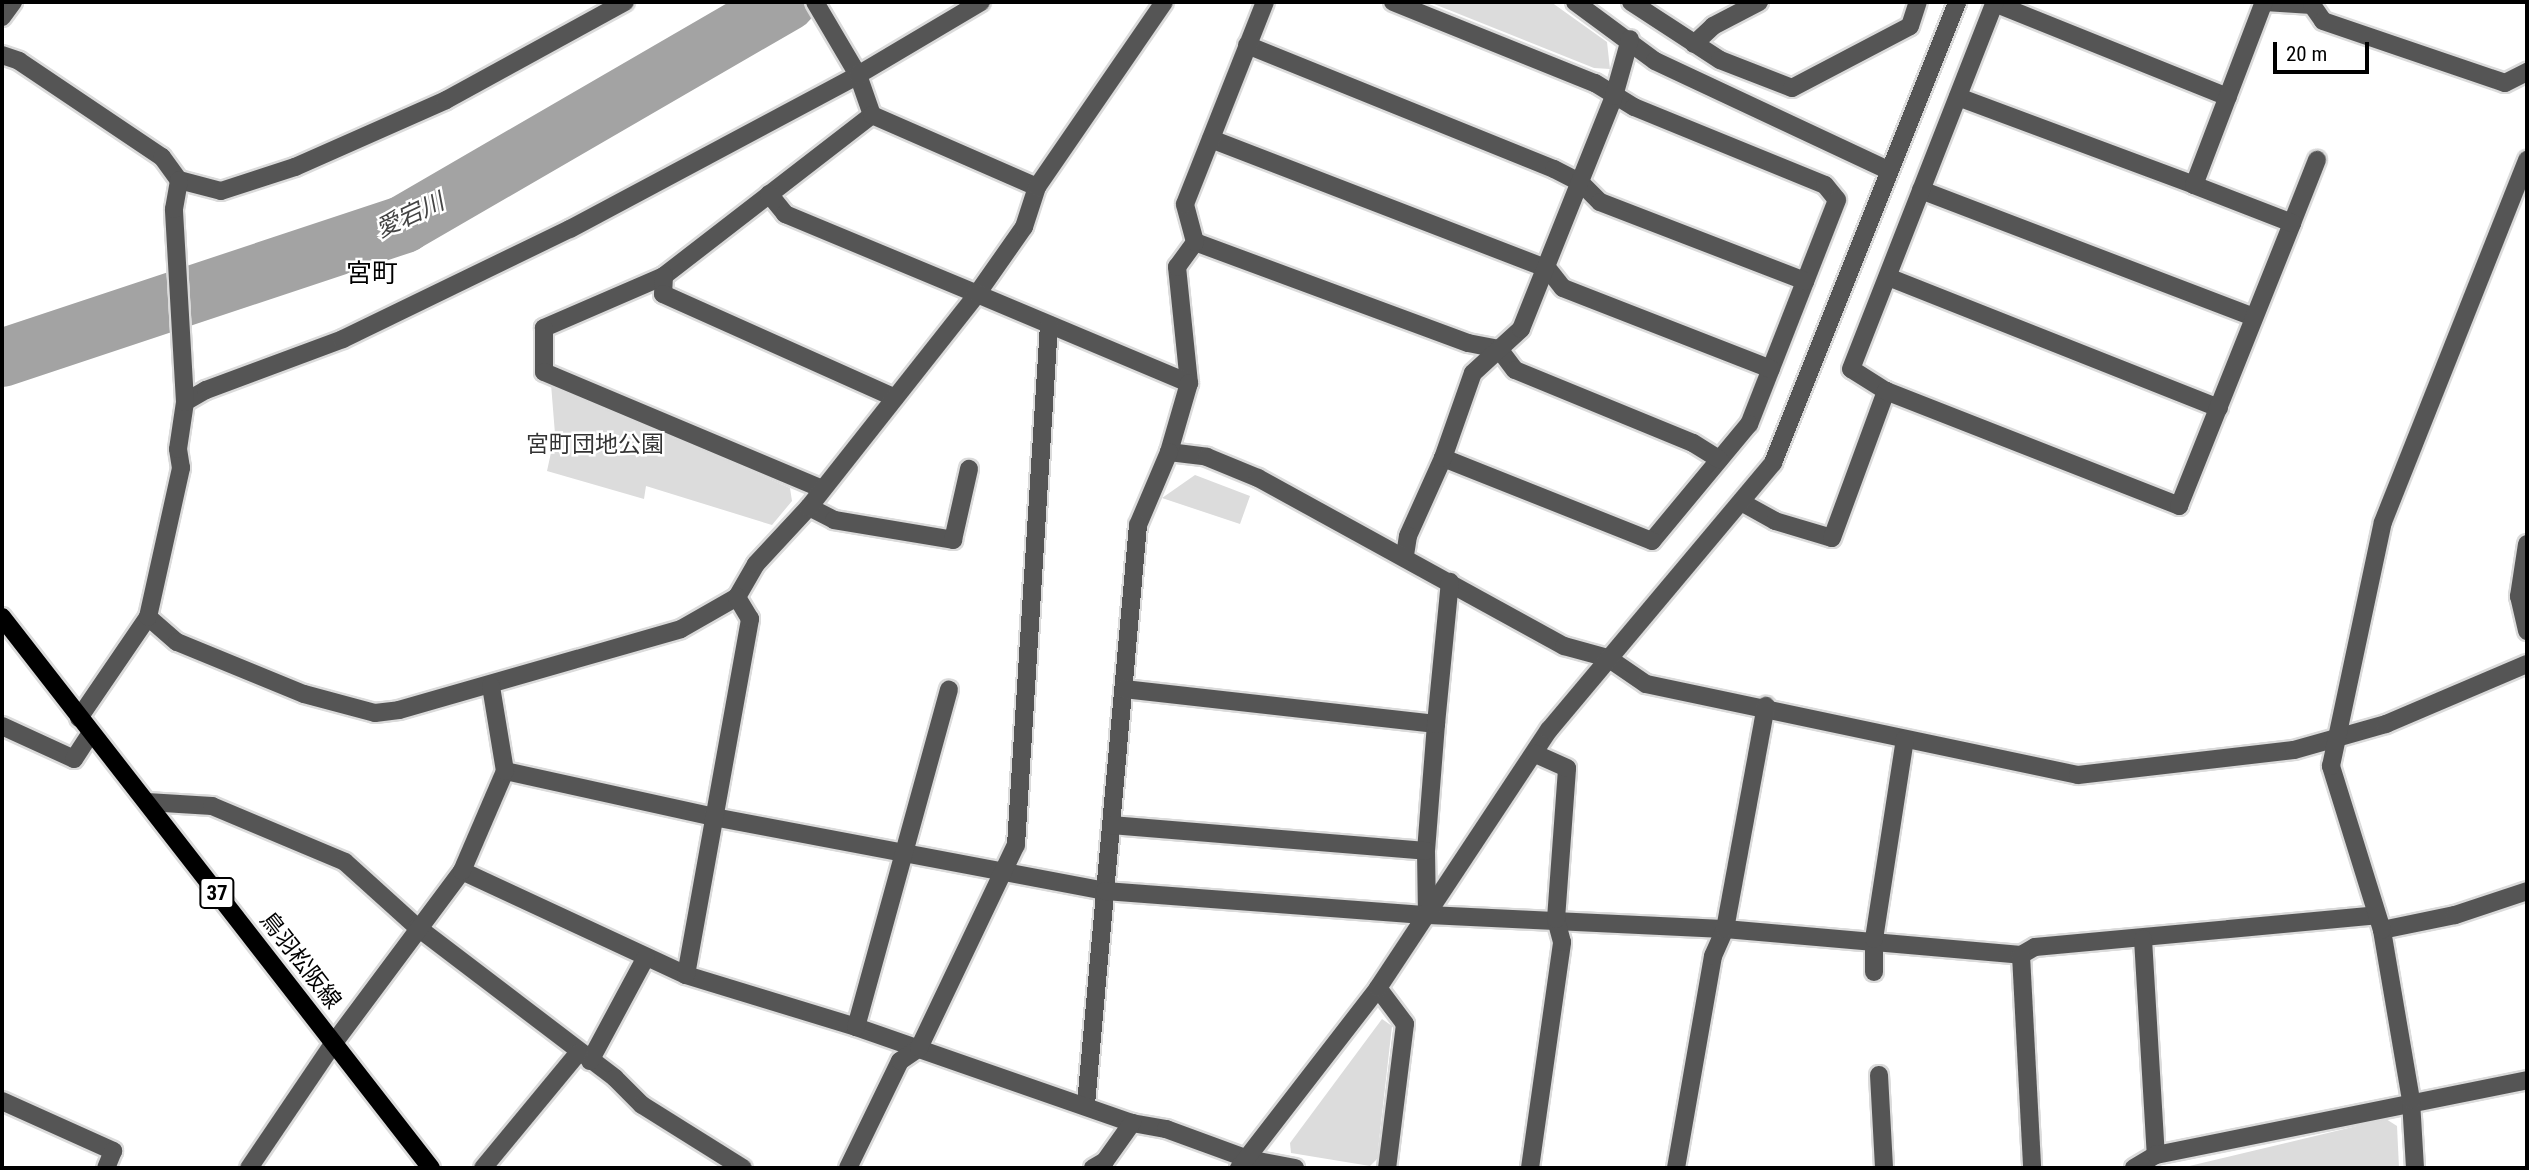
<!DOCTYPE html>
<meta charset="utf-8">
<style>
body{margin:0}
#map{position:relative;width:2529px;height:1170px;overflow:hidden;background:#fff;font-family:"Roboto Condensed","Noto Sans JP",sans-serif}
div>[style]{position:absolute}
.green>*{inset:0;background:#dcdcdc}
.river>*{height:58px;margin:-29px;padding:0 29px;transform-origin:29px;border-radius:29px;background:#a3a3a3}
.roads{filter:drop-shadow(2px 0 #dbdbdb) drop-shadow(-2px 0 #dbdbdb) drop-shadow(0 2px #dbdbdb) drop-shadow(0 -2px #dbdbdb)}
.minor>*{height:18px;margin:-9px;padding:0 9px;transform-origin:9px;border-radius:9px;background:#555}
.major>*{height:18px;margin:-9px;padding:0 9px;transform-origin:9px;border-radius:9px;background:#000}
span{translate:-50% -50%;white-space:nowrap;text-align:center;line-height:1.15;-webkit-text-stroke:5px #fff;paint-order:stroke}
.shield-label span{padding:2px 5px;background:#fff;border:2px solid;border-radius:5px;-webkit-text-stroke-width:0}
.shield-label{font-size:21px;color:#000;font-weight:700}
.park-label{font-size:23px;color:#333}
.street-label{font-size:23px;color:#000}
.water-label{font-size:24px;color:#444;font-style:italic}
.quarter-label{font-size:26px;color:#000}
.frame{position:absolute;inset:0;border:4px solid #000;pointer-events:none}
.scale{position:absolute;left:2273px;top:42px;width:96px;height:32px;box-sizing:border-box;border:4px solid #000;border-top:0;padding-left:9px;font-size:21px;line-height:24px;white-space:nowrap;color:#000;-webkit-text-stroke:5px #fff;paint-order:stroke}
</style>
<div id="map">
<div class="green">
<i style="clip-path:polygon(1429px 2px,1551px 2px,1607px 42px,1610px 69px,1594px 68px)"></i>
<i style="clip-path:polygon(551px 384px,790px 488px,792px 501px,772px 525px,646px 486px,644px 499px,547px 471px,555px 434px)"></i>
<i style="clip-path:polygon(1195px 475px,1250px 496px,1240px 524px,1162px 498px)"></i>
<i style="clip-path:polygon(1382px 1019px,1392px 1026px,1377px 1159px,1370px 1166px,1291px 1153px,1290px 1143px)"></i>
<i style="clip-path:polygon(2386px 1119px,2397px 1126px,2399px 1168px,2181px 1168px)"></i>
</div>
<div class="river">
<i style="left:2px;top:358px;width:424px;rotate:-18.4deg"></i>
<i style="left:404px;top:224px;width:443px;rotate:-30.1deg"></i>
</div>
<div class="roads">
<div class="minor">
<i style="left:815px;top:2px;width:85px;rotate:59.5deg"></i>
<i style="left:858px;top:75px;width:42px;rotate:70.7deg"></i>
<i style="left:872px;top:115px;width:263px;rotate:142.3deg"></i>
<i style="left:664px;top:276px;width:131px;rotate:156.6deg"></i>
<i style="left:544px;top:328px;width:44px;rotate:90deg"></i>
<i style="left:544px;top:372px;width:302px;rotate:22.8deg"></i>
<i style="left:1393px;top:2px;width:218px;rotate:21.9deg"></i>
<i style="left:1595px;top:83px;width:46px;rotate:31.6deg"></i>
<i style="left:1634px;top:107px;width:206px;rotate:22.2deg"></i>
<i style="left:1825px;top:185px;width:19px;rotate:51deg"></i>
<i style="left:1837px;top:200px;width:241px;rotate:111.4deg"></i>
<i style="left:1749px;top:424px;width:152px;rotate:129.7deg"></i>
<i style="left:1652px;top:541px;width:225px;rotate:-158.3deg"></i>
<i style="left:1443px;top:458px;width:85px;rotate:114.2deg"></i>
<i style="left:1408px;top:536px;width:20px;rotate:99deg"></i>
<i style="left:1575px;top:2px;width:99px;rotate:36.4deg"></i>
<i style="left:1655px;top:61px;width:257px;rotate:25.1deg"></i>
<i style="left:1631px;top:2px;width:106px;rotate:33.1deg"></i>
<i style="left:1720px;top:60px;width:77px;rotate:21.3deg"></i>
<i style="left:1792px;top:88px;width:133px;rotate:-27.7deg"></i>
<i style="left:1910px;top:26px;width:25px;rotate:-72deg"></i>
<i style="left:2265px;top:2px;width:47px;rotate:3.7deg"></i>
<i style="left:1994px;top:3px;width:252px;rotate:21.9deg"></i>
<i style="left:2312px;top:5px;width:19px;rotate:55deg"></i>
<i style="left:2323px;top:21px;width:192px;rotate:18.8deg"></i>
<i style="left:2505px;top:83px;width:25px;rotate:-27deg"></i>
<i style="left:2px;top:17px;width:19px;rotate:-54deg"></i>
<i style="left:1694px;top:44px;width:26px;rotate:-43deg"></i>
<i style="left:1713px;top:26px;width:52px;rotate:-27.6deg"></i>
<i style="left:1247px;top:45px;width:331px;rotate:22deg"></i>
<i style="left:1554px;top:169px;width:29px;rotate:27deg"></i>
<i style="left:1580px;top:182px;width:28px;rotate:45deg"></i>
<i style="left:1600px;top:202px;width:220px;rotate:21.1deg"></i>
<i style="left:2px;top:55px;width:18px;rotate:19deg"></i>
<i style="left:19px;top:61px;width:172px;rotate:33.9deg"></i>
<i style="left:162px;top:157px;width:29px;rotate:54deg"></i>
<i style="left:179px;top:180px;width:43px;rotate:14.7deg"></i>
<i style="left:221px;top:191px;width:78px;rotate:-18deg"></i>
<i style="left:295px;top:167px;width:165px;rotate:-23.9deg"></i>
<i style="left:446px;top:100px;width:204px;rotate:-28.7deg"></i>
<i style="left:1958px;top:97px;width:252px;rotate:20.4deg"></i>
<i style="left:872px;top:115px;width:180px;rotate:23.6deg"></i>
<i style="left:1211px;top:139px;width:361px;rotate:21.1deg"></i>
<i style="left:1548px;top:269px;width:24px;rotate:52deg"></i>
<i style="left:1563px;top:288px;width:223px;rotate:21.3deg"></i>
<i style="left:1921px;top:190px;width:356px;rotate:20.9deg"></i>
<i style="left:769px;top:194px;width:26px;rotate:51deg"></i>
<i style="left:785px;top:214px;width:208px;rotate:22.6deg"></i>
<i style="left:977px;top:294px;width:82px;rotate:-55deg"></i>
<i style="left:1024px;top:227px;width:42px;rotate:-72deg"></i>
<i style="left:1037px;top:187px;width:224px;rotate:-55.5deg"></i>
<i style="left:2292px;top:223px;width:68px;rotate:-68.4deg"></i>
<i style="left:1195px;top:242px;width:291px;rotate:20.3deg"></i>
<i style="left:1468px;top:343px;width:32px;rotate:11deg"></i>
<i style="left:1499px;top:349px;width:26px;rotate:53deg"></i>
<i style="left:1515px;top:370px;width:192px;rotate:22.3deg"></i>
<i style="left:1693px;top:443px;width:31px;rotate:32deg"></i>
<i style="left:664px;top:276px;width:18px;rotate:93deg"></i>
<i style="left:663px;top:294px;width:254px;rotate:24.1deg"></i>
<i style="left:1888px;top:277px;width:356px;rotate:21.6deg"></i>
<i style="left:1189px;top:383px;width:117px;rotate:-95.9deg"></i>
<i style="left:1177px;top:267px;width:31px;rotate:-54deg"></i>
<i style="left:1195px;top:242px;width:39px;rotate:-105deg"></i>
<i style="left:1185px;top:204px;width:217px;rotate:-68.4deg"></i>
<i style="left:1886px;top:391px;width:41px;rotate:-147.8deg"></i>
<i style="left:1851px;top:369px;width:394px;rotate:-68.6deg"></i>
<i style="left:185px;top:402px;width:24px;rotate:-30deg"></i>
<i style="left:206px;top:390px;width:146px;rotate:-20.4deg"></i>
<i style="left:343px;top:339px;width:252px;rotate:-25.9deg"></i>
<i style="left:570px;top:229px;width:327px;rotate:-28.1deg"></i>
<i style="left:858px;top:75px;width:143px;rotate:-30.7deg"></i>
<i style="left:1169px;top:452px;width:38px;rotate:7deg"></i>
<i style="left:1207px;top:457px;width:55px;rotate:22.4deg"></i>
<i style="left:1258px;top:478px;width:349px;rotate:28.8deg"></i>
<i style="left:1564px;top:646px;width:46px;rotate:15.3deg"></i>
<i style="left:1608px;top:658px;width:46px;rotate:34.4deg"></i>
<i style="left:1646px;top:684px;width:441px;rotate:11.9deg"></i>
<i style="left:2078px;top:775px;width:217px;rotate:-6.6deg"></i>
<i style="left:2294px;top:750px;width:96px;rotate:-15.8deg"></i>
<i style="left:2386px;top:724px;width:153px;rotate:-23.1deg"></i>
<i style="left:1443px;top:458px;width:90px;rotate:-70.6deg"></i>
<i style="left:1473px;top:373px;width:65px;rotate:-42.5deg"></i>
<i style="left:1521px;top:329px;width:251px;rotate:-68.2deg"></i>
<i style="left:1614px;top:96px;width:59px;rotate:-74.3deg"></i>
<i style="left:1741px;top:502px;width:39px;rotate:29deg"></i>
<i style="left:1775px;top:521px;width:59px;rotate:16.6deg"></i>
<i style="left:1832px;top:538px;width:157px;rotate:-69.8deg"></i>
<i style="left:1886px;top:391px;width:315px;rotate:21.4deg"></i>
<i style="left:2179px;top:506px;width:305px;rotate:-68.2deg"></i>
<i style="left:2292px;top:223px;width:105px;rotate:-158.8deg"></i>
<i style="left:2194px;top:185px;width:196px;rotate:-69.1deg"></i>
<i style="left:809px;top:507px;width:28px;rotate:27deg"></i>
<i style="left:834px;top:520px;width:121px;rotate:9.5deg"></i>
<i style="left:953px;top:540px;width:73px;rotate:-77.3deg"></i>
<i style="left:2527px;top:544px;width:53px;rotate:98.7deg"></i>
<i style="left:2519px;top:596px;width:36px;rotate:77deg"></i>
<i style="left:148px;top:617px;width:38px;rotate:41deg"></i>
<i style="left:177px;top:642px;width:137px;rotate:22.3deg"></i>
<i style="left:304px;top:694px;width:73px;rotate:15deg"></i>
<i style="left:375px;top:713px;width:24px;rotate:-7deg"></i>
<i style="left:399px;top:710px;width:293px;rotate:-16deg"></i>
<i style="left:681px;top:629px;width:64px;rotate:-29.7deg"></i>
<i style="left:737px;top:597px;width:38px;rotate:-60deg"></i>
<i style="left:756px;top:564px;width:78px;rotate:-47.1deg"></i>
<i style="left:809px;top:507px;width:271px;rotate:-51.7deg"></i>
<i style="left:977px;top:294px;width:230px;rotate:22.8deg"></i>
<i style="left:1189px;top:383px;width:72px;rotate:106.2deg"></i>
<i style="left:1169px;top:452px;width:79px;rotate:113deg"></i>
<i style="left:1138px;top:525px;width:581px;rotate:95.13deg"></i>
<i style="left:1124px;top:689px;width:314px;rotate:6.4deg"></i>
<i style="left:1436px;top:724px;width:127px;rotate:94.5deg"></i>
<i style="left:1426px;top:851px;width:64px;rotate:89.1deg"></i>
<i style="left:79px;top:718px;width:122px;rotate:-55.7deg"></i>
<i style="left:148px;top:617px;width:153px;rotate:-77.5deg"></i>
<i style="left:181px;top:468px;width:19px;rotate:-99deg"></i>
<i style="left:178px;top:449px;width:48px;rotate:-81.5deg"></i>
<i style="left:185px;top:402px;width:193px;rotate:-93.3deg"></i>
<i style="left:174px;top:209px;width:29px;rotate:-80deg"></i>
<i style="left:1436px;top:724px;width:143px;rotate:-84.4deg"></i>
<i style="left:2px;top:726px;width:79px;rotate:24.6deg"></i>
<i style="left:74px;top:759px;width:31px;rotate:-57deg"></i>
<i style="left:505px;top:771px;width:214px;rotate:12.4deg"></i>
<i style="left:714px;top:817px;width:398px;rotate:10.7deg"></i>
<i style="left:1105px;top:891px;width:323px;rotate:4.3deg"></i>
<i style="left:1427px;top:915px;width:298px;rotate:2.7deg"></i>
<i style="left:1725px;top:929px;width:297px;rotate:5deg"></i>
<i style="left:2021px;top:955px;width:16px;rotate:-30deg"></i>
<i style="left:2035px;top:947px;width:343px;rotate:-5.3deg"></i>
<i style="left:147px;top:802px;width:65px;rotate:3.5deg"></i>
<i style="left:212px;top:806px;width:144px;rotate:22.8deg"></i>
<i style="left:345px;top:862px;width:97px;rotate:42.1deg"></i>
<i style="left:417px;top:927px;width:249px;rotate:37.3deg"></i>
<i style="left:615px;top:1078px;width:38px;rotate:45deg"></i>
<i style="left:642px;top:1105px;width:119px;rotate:32deg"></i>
<i style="left:1111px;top:825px;width:316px;rotate:4.7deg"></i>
<i style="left:462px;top:871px;width:247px;rotate:24.9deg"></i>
<i style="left:686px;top:975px;width:178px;rotate:17deg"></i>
<i style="left:856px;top:1027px;width:292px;rotate:19.2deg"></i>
<i style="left:1132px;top:1123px;width:35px;rotate:10deg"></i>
<i style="left:1166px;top:1129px;width:87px;rotate:20.1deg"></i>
<i style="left:1248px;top:1159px;width:48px;rotate:10.8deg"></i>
<i style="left:2382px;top:930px;width:75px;rotate:-11.6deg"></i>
<i style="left:2455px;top:915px;width:76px;rotate:-18.4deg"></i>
<i style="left:2143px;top:939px;width:216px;rotate:86.6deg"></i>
<i style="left:2021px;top:955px;width:213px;rotate:87deg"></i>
<i style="left:1874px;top:972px;width:33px;rotate:-90deg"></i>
<i style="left:1874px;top:939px;width:202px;rotate:-81.2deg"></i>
<i style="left:686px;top:975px;width:362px;rotate:-79.8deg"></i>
<i style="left:750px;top:619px;width:26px;rotate:-121deg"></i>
<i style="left:1378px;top:988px;width:45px;rotate:53.1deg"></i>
<i style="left:1405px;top:1024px;width:145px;rotate:97.1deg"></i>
<i style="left:856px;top:1027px;width:350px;rotate:-74.6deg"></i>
<i style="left:590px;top:1061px;width:118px;rotate:-61.7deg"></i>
<i style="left:1879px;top:1075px;width:93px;rotate:86.9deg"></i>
<i style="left:2px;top:1101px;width:122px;rotate:24.2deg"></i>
<i style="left:113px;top:1151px;width:18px;rotate:112deg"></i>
<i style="left:249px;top:1168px;width:150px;rotate:-55.9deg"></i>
<i style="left:333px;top:1044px;width:216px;rotate:-53.3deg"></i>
<i style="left:462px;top:871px;width:109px;rotate:-66.7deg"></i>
<i style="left:505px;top:771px;width:86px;rotate:-99.4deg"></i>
<i style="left:483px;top:1168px;width:149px;rotate:-50.4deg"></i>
<i style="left:848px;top:1168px;width:119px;rotate:-64.1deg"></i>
<i style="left:900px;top:1061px;width:23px;rotate:-34deg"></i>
<i style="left:919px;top:1048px;width:225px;rotate:-64.5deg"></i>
<i style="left:1016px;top:845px;width:521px;rotate:-86.37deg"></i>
<i style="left:1093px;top:1168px;width:14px;rotate:-30deg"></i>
<i style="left:1105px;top:1161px;width:47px;rotate:-54.6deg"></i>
<i style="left:1239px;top:1168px;width:227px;rotate:-52.3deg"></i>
<i style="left:1378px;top:988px;width:310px;rotate:-56.5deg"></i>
<i style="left:1549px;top:730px;width:349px;rotate:-50deg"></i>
<i style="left:1773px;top:463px;width:496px;rotate:-68.2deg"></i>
<i style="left:1530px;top:1168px;width:228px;rotate:-81.9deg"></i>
<i style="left:1562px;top:942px;width:24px;rotate:-105deg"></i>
<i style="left:1556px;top:919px;width:151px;rotate:-85.8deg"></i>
<i style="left:1567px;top:768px;width:35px;rotate:-156deg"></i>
<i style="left:1676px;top:1168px;width:215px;rotate:-80.1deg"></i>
<i style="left:1713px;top:956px;width:30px;rotate:-66deg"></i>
<i style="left:1725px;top:929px;width:227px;rotate:-79.6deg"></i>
<i style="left:2134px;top:1168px;width:26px;rotate:-31deg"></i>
<i style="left:2156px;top:1155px;width:379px;rotate:-11.4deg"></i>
<i style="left:2415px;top:1168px;width:68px;rotate:-93.4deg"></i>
<i style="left:2411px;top:1100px;width:172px;rotate:-99.7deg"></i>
<i style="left:2382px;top:930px;width:172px;rotate:-107.3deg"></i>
<i style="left:2331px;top:766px;width:249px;rotate:-78deg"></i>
<i style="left:2383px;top:522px;width:390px;rotate:-68.3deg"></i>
</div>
<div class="major">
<i style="left:2px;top:617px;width:698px;rotate:52.1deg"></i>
</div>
</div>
<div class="shield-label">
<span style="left:217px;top:893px">37</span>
</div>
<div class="park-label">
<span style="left:595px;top:445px">宮町団地公園</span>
</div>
<div class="street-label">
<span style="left:300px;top:961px;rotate:52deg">鳥羽松阪線</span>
</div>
<div class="water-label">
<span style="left:410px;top:216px;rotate:-25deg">愛宕川</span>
</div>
<div class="quarter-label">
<span style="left:372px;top:274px">宮町</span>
</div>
<div class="frame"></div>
<div class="scale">20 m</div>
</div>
